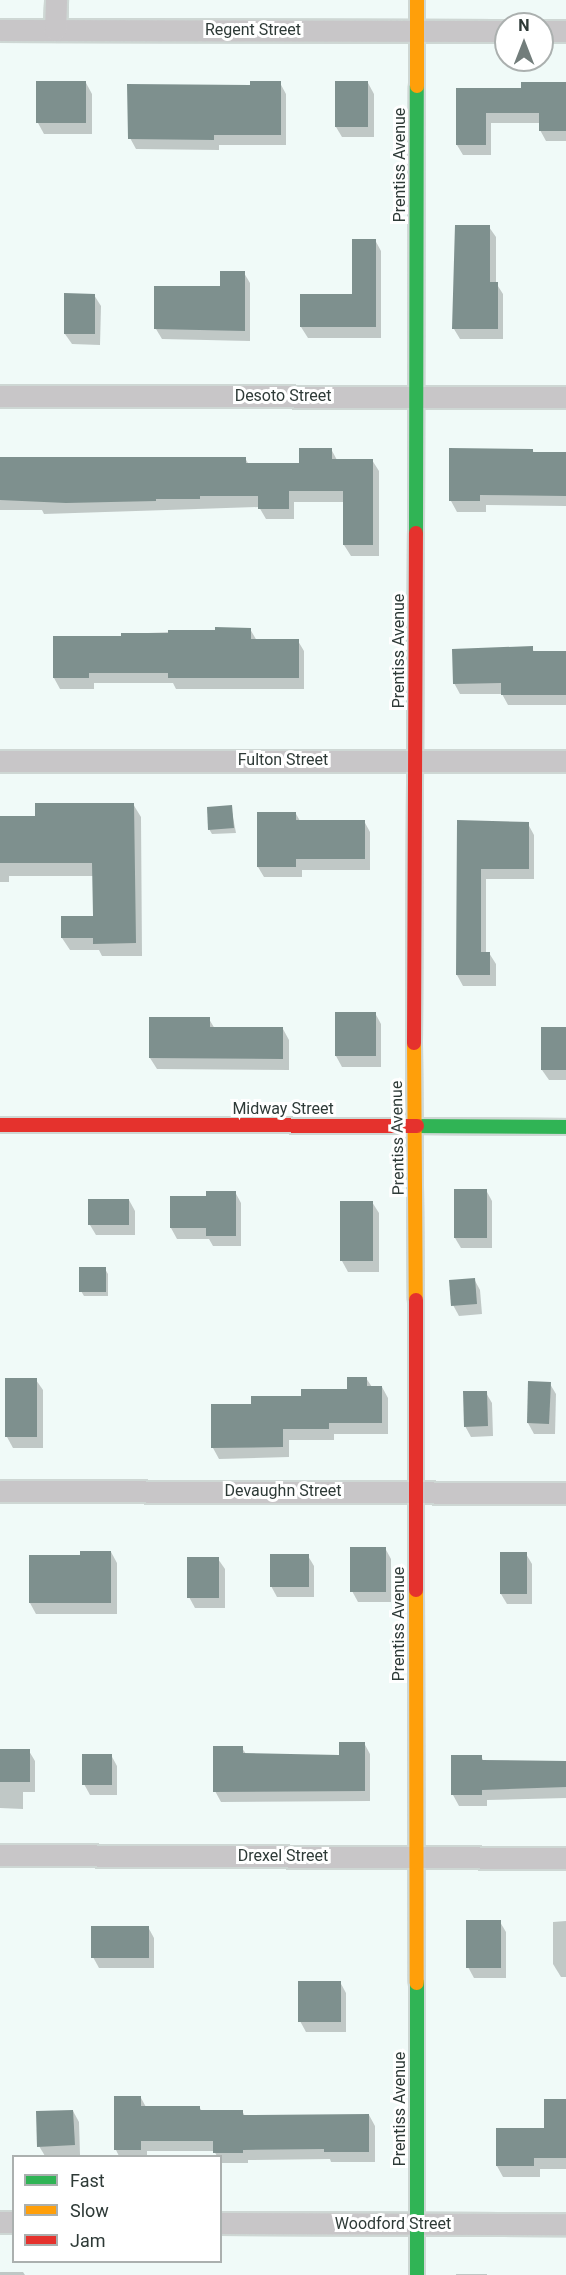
<!DOCTYPE html>
<style>
body{margin:0}
#map{position:relative;width:566px;height:2275px;overflow:hidden;background:#f0faf8;font-family:Roboto,sans-serif}
div>[style]{position:absolute}
.shadow>*{inset:0;background:#0003}
.building>*{inset:0;background:#7e908e}
.roads{filter:drop-shadow(2px 0 #ced7d4) drop-shadow(-2px 0 #ced7d4) drop-shadow(0 2px #ced7d4) drop-shadow(0 -2px #ced7d4)}
.street>*{height:21px;margin:-10.5px;padding:0 10.5px;transform-origin:10.5px;border-radius:10.5px;background:#c8c6c8}
.fast>*{height:14px;margin:-7px;padding:0 7px;transform-origin:7px;border-radius:7px;background:#30b455}
.slow>*{height:14px;margin:-7px;padding:0 7px;transform-origin:7px;border-radius:7px;background:#ff9f0a}
.jam>*{height:14px;margin:-7px;padding:0 7px;transform-origin:7px;border-radius:7px;background:#e5322d}
span{translate:-50% -50%;white-space:nowrap;text-align:center;line-height:1.15;-webkit-text-stroke:6px #fff;paint-order:stroke}
.street-label{font-size:16px;color:#2e3a37}
.legend{position:absolute;left:12px;top:2155px;width:210px;height:108px;box-sizing:border-box;background:#fff;border:2px solid #abb0af;margin:0;padding:8px 10px;list-style:none;font-size:18px;color:#2e3a37}
.legend li{display:flex;align-items:center;gap:12px;height:30px}
.legend b{width:30px;border:2px solid #abb0af}
.north{position:absolute;left:494px;top:12px;width:60px;height:60px;box-sizing:border-box;background:#fff;border:2px solid #abb0af;border-radius:50%;rotate:0deg;font-size:16px;font-weight:700;line-height:24px;text-align:center;color:#2e3a37}
.north::after{content:'';display:block;margin:auto;width:21px;height:27px;background:#727d7b;clip-path:polygon(50% 0,100% 100%,50% 72%,0 100%)}
</style>
<div id="map">
<div class="shadow">
<i style="clip-path:polygon(86px 83px,92px 94px,92px 134px,44px 134px,38px 123px)"></i>
<i style="clip-path:polygon(280px 83px,286px 94px,286px 145px,219px 145px,219px 150px,136px 149px,130px 138px,251px 87px)"></i>
<i style="clip-path:polygon(368px 83px,374px 94px,374px 137px,342px 137px,336px 127px)"></i>
<i style="clip-path:polygon(566px 84px,566px 141px,546px 141px,540px 130px,540px 123px,491px 123px,491px 155px,463px 155px,457px 145px,457px 89px,522px 89px)"></i>
<i style="clip-path:polygon(489px 227px,496px 237px,496px 283px,503px 294px,503px 339px,460px 339px,454px 329px)"></i>
<i style="clip-path:polygon(375px 240px,381px 251px,381px 338px,308px 338px,301px 327px,301px 295px,354px 295px)"></i>
<i style="clip-path:polygon(244px 273px,250px 283px,250px 341px,162px 339px,156px 329px)"></i>
<i style="clip-path:polygon(94px 295px,101px 306px,100px 345px,72px 344px,65px 334px)"></i>
<i style="clip-path:polygon(331px 449px,337px 460px,372px 460px,379px 471px,379px 556px,351px 556px,344px 545px,344px 502px,294px 502px,294px 519px,266px 519px,259px 507px,44px 514px,42px 510px,0 510px,0 459px,245px 458px,249px 465px,301px 465px)"></i>
<i style="clip-path:polygon(451px 449px,532px 450px,535px 454px,566px 454px,566px 506px,486px 505px,486px 512px,457px 512px,451px 501px)"></i>
<i style="clip-path:polygon(250px 629px,257px 641px,298px 641px,304px 651px,304px 689px,176px 689px,173px 683px,94px 683px,94px 689px,60px 689px,54px 678px,122px 638px,122px 634px)"></i>
<i style="clip-path:polygon(532px 648px,534px 652px,566px 653px,566px 705px,508px 705px,502px 694px,460px 694px,454px 683px)"></i>
<i style="clip-path:polygon(133px 804px,141px 817px,142px 956px,102px 956px,99px 950px,70px 950px,62px 938px,94px 918px,94px 876px,9px 876px,9px 882px,0 882px,0 817px,37px 817px)"></i>
<i style="clip-path:polygon(231px 807px,236px 833px,212px 834px,209px 829px)"></i>
<i style="clip-path:polygon(296px 814px,300px 821px,364px 821px,370px 832px,370px 870px,302px 870px,302px 877px,264px 877px,258px 867px)"></i>
<i style="clip-path:polygon(458px 822px,528px 824px,534px 835px,534px 879px,486px 879px,486px 953px,489px 953px,496px 964px,496px 986px,463px 986px,457px 975px)"></i>
<i style="clip-path:polygon(336px 1013px,375px 1013px,381px 1024px,381px 1067px,342px 1067px,336px 1056px)"></i>
<i style="clip-path:polygon(150px 1019px,209px 1019px,215px 1029px,283px 1029px,289px 1040px,289px 1070px,157px 1069px,150px 1058px)"></i>
<i style="clip-path:polygon(566px 1029px,566px 1080px,549px 1080px,542px 1070px)"></i>
<i style="clip-path:polygon(486px 1190px,492px 1201px,492px 1248px,461px 1248px,455px 1238px)"></i>
<i style="clip-path:polygon(235px 1192px,241px 1203px,241px 1246px,213px 1246px,209px 1239px,177px 1239px,171px 1228px,207px 1197px)"></i>
<i style="clip-path:polygon(129px 1200px,135px 1211px,135px 1235px,96px 1235px,90px 1225px)"></i>
<i style="clip-path:polygon(342px 1202px,372px 1202px,379px 1213px,379px 1272px,348px 1272px,342px 1261px)"></i>
<i style="clip-path:polygon(105px 1269px,108px 1274px,108px 1296px,84px 1296px,81px 1291px)"></i>
<i style="clip-path:polygon(474px 1279px,480px 1290px,482px 1314px,459px 1316px,453px 1305px)"></i>
<i style="clip-path:polygon(366px 1378px,372px 1387px,382px 1387px,388px 1398px,388px 1434px,334px 1434px,334px 1440px,289px 1440px,289px 1457px,219px 1459px,213px 1448px,253px 1405px,348px 1391px)"></i>
<i style="clip-path:polygon(36px 1380px,43px 1390px,43px 1448px,13px 1448px,7px 1437px)"></i>
<i style="clip-path:polygon(550px 1384px,556px 1394px,555px 1434px,534px 1434px,528px 1423px)"></i>
<i style="clip-path:polygon(486px 1393px,492px 1403px,493px 1436px,471px 1437px,465px 1426px)"></i>
<i style="clip-path:polygon(385px 1548px,391px 1559px,391px 1602px,358px 1602px,352px 1591px)"></i>
<i style="clip-path:polygon(111px 1552px,117px 1563px,117px 1614px,36px 1614px,30px 1603px,82px 1557px)"></i>
<i style="clip-path:polygon(526px 1554px,532px 1564px,532px 1604px,507px 1604px,501px 1594px)"></i>
<i style="clip-path:polygon(308px 1556px,314px 1566px,314px 1597px,277px 1597px,271px 1586px)"></i>
<i style="clip-path:polygon(218px 1559px,225px 1569px,225px 1608px,195px 1608px,189px 1597px)"></i>
<i style="clip-path:polygon(364px 1743px,370px 1754px,370px 1801px,221px 1802px,215px 1791px,242px 1748px,246px 1754px,341px 1756px)"></i>
<i style="clip-path:polygon(0 1751px,29px 1751px,35px 1761px,35px 1792px,23px 1792px,23px 1809px,0 1808px)"></i>
<i style="clip-path:polygon(111px 1755px,117px 1766px,117px 1795px,90px 1795px,84px 1784px)"></i>
<i style="clip-path:polygon(453px 1756px,481px 1756px,484px 1762px,566px 1762px,566px 1798px,487px 1800px,487px 1806px,459px 1806px,453px 1795px)"></i>
<i style="clip-path:polygon(566px 1921px,566px 1977px,561px 1977px,553px 1964px,553px 1922px)"></i>
<i style="clip-path:polygon(500px 1922px,506px 1932px,506px 1978px,474px 1978px,468px 1967px)"></i>
<i style="clip-path:polygon(148px 1927px,154px 1938px,154px 1968px,99px 1968px,93px 1957px)"></i>
<i style="clip-path:polygon(340px 1982px,346px 1993px,346px 2032px,306px 2032px,300px 2021px)"></i>
<i style="clip-path:polygon(141px 2098px,146px 2107px,199px 2107px,202px 2111px,242px 2111px,245px 2116px,369px 2115px,375px 2126px,375px 2162px,331px 2162px,330px 2159px,248px 2160px,248px 2163px,221px 2163px,220px 2156px,217px 2156px,214px 2151px,147px 2151px,147px 2156px,119px 2156px,116px 2150px)"></i>
<i style="clip-path:polygon(566px 2101px,566px 2169px,540px 2169px,540px 2177px,503px 2177px,497px 2166px,546px 2130px)"></i>
<i style="clip-path:polygon(73px 2111px,79px 2122px,80px 2155px,45px 2156px,39px 2146px)"></i>
<i style="clip-path:polygon(0 2272px,23px 2272px,25px 2275px,0 2275px)"></i>
<i style="clip-path:polygon(456px 2274px,487px 2274px,487px 2275px,456px 2275px)"></i>
</div>
<div class="building">
<i style="clip-path:polygon(36px 81px,86px 81px,86px 123px,36px 123px)"></i>
<i style="clip-path:polygon(250px 81px,281px 81px,281px 135px,214px 135px,214px 140px,128px 139px,127px 84px,250px 85px)"></i>
<i style="clip-path:polygon(335px 81px,368px 81px,368px 127px,335px 127px)"></i>
<i style="clip-path:polygon(521px 82px,566px 82px,566px 131px,539px 131px,539px 113px,486px 113px,486px 145px,456px 145px,456px 88px,521px 88px)"></i>
<i style="clip-path:polygon(455px 225px,490px 225px,490px 282px,498px 282px,498px 329px,452px 329px)"></i>
<i style="clip-path:polygon(352px 239px,376px 239px,376px 327px,300px 327px,300px 294px,352px 294px)"></i>
<i style="clip-path:polygon(220px 271px,245px 271px,245px 331px,154px 329px,154px 286px,220px 286px)"></i>
<i style="clip-path:polygon(64px 293px,95px 294px,95px 334px,64px 334px)"></i>
<i style="clip-path:polygon(299px 448px,332px 448px,332px 459px,373px 459px,373px 545px,343px 545px,343px 491px,289px 491px,289px 509px,258px 509px,258px 496px,200px 496px,200px 499px,156px 499px,156px 501px,66px 503px,0 500px,0 457px,246px 457px,246px 463px,299px 463px)"></i>
<i style="clip-path:polygon(449px 448px,533px 449px,533px 452px,566px 452px,566px 496px,480px 495px,480px 501px,449px 501px)"></i>
<i style="clip-path:polygon(215px 627px,251px 628px,251px 639px,299px 639px,299px 678px,168px 678px,168px 673px,89px 673px,89px 678px,53px 678px,53px 636px,121px 636px,121px 633px,168px 633px,168px 630px,215px 630px)"></i>
<i style="clip-path:polygon(533px 646px,533px 651px,566px 651px,566px 695px,501px 695px,501px 683px,453px 684px,452px 649px)"></i>
<i style="clip-path:polygon(35px 803px,134px 803px,136px 943px,93px 944px,93px 938px,61px 938px,61px 916px,93px 916px,92px 863px,0 863px,0 816px,35px 816px)"></i>
<i style="clip-path:polygon(232px 805px,234px 828px,208px 830px,207px 807px)"></i>
<i style="clip-path:polygon(257px 812px,296px 812px,296px 820px,365px 820px,365px 859px,296px 859px,296px 867px,257px 867px)"></i>
<i style="clip-path:polygon(457px 820px,529px 822px,529px 869px,481px 869px,481px 952px,490px 952px,490px 975px,456px 975px)"></i>
<i style="clip-path:polygon(335px 1012px,376px 1012px,376px 1056px,335px 1056px)"></i>
<i style="clip-path:polygon(149px 1017px,210px 1017px,210px 1027px,283px 1027px,283px 1059px,149px 1058px)"></i>
<i style="clip-path:polygon(541px 1027px,566px 1027px,566px 1070px,541px 1070px)"></i>
<i style="clip-path:polygon(454px 1189px,487px 1189px,487px 1238px,454px 1238px)"></i>
<i style="clip-path:polygon(206px 1191px,236px 1191px,236px 1236px,206px 1236px,206px 1228px,170px 1228px,170px 1196px,206px 1196px)"></i>
<i style="clip-path:polygon(88px 1199px,129px 1199px,129px 1225px,88px 1225px)"></i>
<i style="clip-path:polygon(340px 1201px,373px 1201px,373px 1261px,340px 1261px)"></i>
<i style="clip-path:polygon(79px 1267px,106px 1267px,106px 1292px,79px 1292px)"></i>
<i style="clip-path:polygon(475px 1278px,477px 1304px,451px 1306px,449px 1280px)"></i>
<i style="clip-path:polygon(347px 1377px,367px 1377px,367px 1386px,382px 1386px,382px 1423px,329px 1423px,329px 1429px,283px 1429px,283px 1447px,211px 1448px,211px 1404px,251px 1404px,251px 1396px,301px 1396px,301px 1389px,347px 1389px)"></i>
<i style="clip-path:polygon(5px 1378px,37px 1378px,37px 1437px,5px 1437px)"></i>
<i style="clip-path:polygon(528px 1381px,551px 1382px,549px 1424px,527px 1423px)"></i>
<i style="clip-path:polygon(463px 1391px,487px 1391px,488px 1426px,464px 1427px)"></i>
<i style="clip-path:polygon(350px 1547px,386px 1547px,386px 1592px,350px 1592px)"></i>
<i style="clip-path:polygon(80px 1551px,111px 1551px,111px 1603px,29px 1603px,29px 1555px,80px 1555px)"></i>
<i style="clip-path:polygon(500px 1552px,527px 1552px,527px 1594px,500px 1594px)"></i>
<i style="clip-path:polygon(270px 1554px,309px 1554px,309px 1587px,270px 1587px)"></i>
<i style="clip-path:polygon(187px 1557px,219px 1557px,219px 1598px,187px 1598px)"></i>
<i style="clip-path:polygon(339px 1742px,365px 1742px,365px 1791px,213px 1792px,213px 1746px,243px 1746px,243px 1753px,339px 1755px)"></i>
<i style="clip-path:polygon(0 1749px,30px 1749px,30px 1782px,0 1782px)"></i>
<i style="clip-path:polygon(82px 1754px,112px 1754px,112px 1785px,82px 1785px)"></i>
<i style="clip-path:polygon(451px 1755px,482px 1755px,482px 1760px,566px 1761px,566px 1787px,482px 1790px,482px 1795px,451px 1795px)"></i>
<i style="clip-path:polygon(466px 1920px,501px 1920px,501px 1968px,466px 1968px)"></i>
<i style="clip-path:polygon(91px 1926px,149px 1926px,149px 1958px,91px 1958px)"></i>
<i style="clip-path:polygon(298px 1981px,341px 1981px,341px 2022px,298px 2022px)"></i>
<i style="clip-path:polygon(114px 2096px,141px 2096px,141px 2106px,200px 2106px,200px 2110px,243px 2110px,243px 2115px,369px 2114px,369px 2152px,324px 2152px,324px 2149px,243px 2150px,243px 2153px,213px 2153px,213px 2141px,141px 2141px,141px 2150px,114px 2150px)"></i>
<i style="clip-path:polygon(544px 2099px,566px 2099px,566px 2158px,534px 2158px,534px 2166px,496px 2166px,496px 2128px,544px 2128px)"></i>
<i style="clip-path:polygon(73px 2110px,75px 2145px,37px 2147px,36px 2111px)"></i>
</div>
<div class="roads">
<div class="street">
<i style="left:0;top:30px;width:506px;rotate:0.11deg"></i>
<i style="left:55px;top:30px;width:30px;rotate:-88deg"></i>
<i style="left:542px;top:31px;width:24px"></i>
<i style="left:0;top:396px;width:566px;rotate:0.1deg"></i>
<i style="left:0;top:761px;width:566px"></i>
<i style="left:0;top:1491px;width:566px;rotate:0.2deg"></i>
<i style="left:0;top:1855px;width:566px;rotate:0.3deg"></i>
<i style="left:0;top:2222px;width:14px"></i>
<i style="left:220px;top:2223px;width:346px;rotate:0.2deg"></i>
</div>
<div class="fast">
<i style="left:416px;top:533px;width:447px;rotate:-89.9deg"></i>
<i style="left:417px;top:1126px;width:149px;rotate:0.4deg"></i>
<i style="left:417px;top:1983px;width:292px;rotate:90deg"></i>
</div>
<div class="slow">
<i style="left:417px;top:86px;width:86px;rotate:-90deg"></i>
<i style="left:414px;top:1043px;width:257px;rotate:89.6deg"></i>
<i style="left:416px;top:1590px;width:393px;rotate:89.9deg"></i>
</div>
<div class="jam">
<i style="left:414px;top:1043px;width:510px;rotate:-89.78deg"></i>
<i style="left:0;top:1125px;width:417px;rotate:0.1deg"></i>
<i style="left:416px;top:1300px;width:290px;rotate:90deg"></i>
</div>
</div>
<div class="street-label">
<span style="left:253px;top:30px">Regent Street</span>
<span style="left:400px;top:165px;rotate:-90deg">Prentiss Avenue</span>
<span style="left:283px;top:396px">Desoto Street</span>
<span style="left:399px;top:651px;rotate:-90deg">Prentiss Avenue</span>
<span style="left:283px;top:760px">Fulton Street</span>
<span style="left:283px;top:1109px">Midway Street</span>
<span style="left:398px;top:1138px;rotate:-91deg">Prentiss Avenue</span>
<span style="left:283px;top:1491px">Devaughn Street</span>
<span style="left:399px;top:1624px;rotate:-90deg">Prentiss Avenue</span>
<span style="left:283px;top:1856px">Drexel Street</span>
<span style="left:400px;top:2109px;rotate:-90deg">Prentiss Avenue</span>
<span style="left:393px;top:2224px">Woodford Street</span>
</div>
<ul class="legend">
<li><b style="height:8px;background:#30b455"></b>Fast</li>
<li><b style="height:8px;background:#ff9f0a"></b>Slow</li>
<li><b style="height:8px;background:#e5322d"></b>Jam</li>
</ul>
<div class="north">N</div>
</div>
